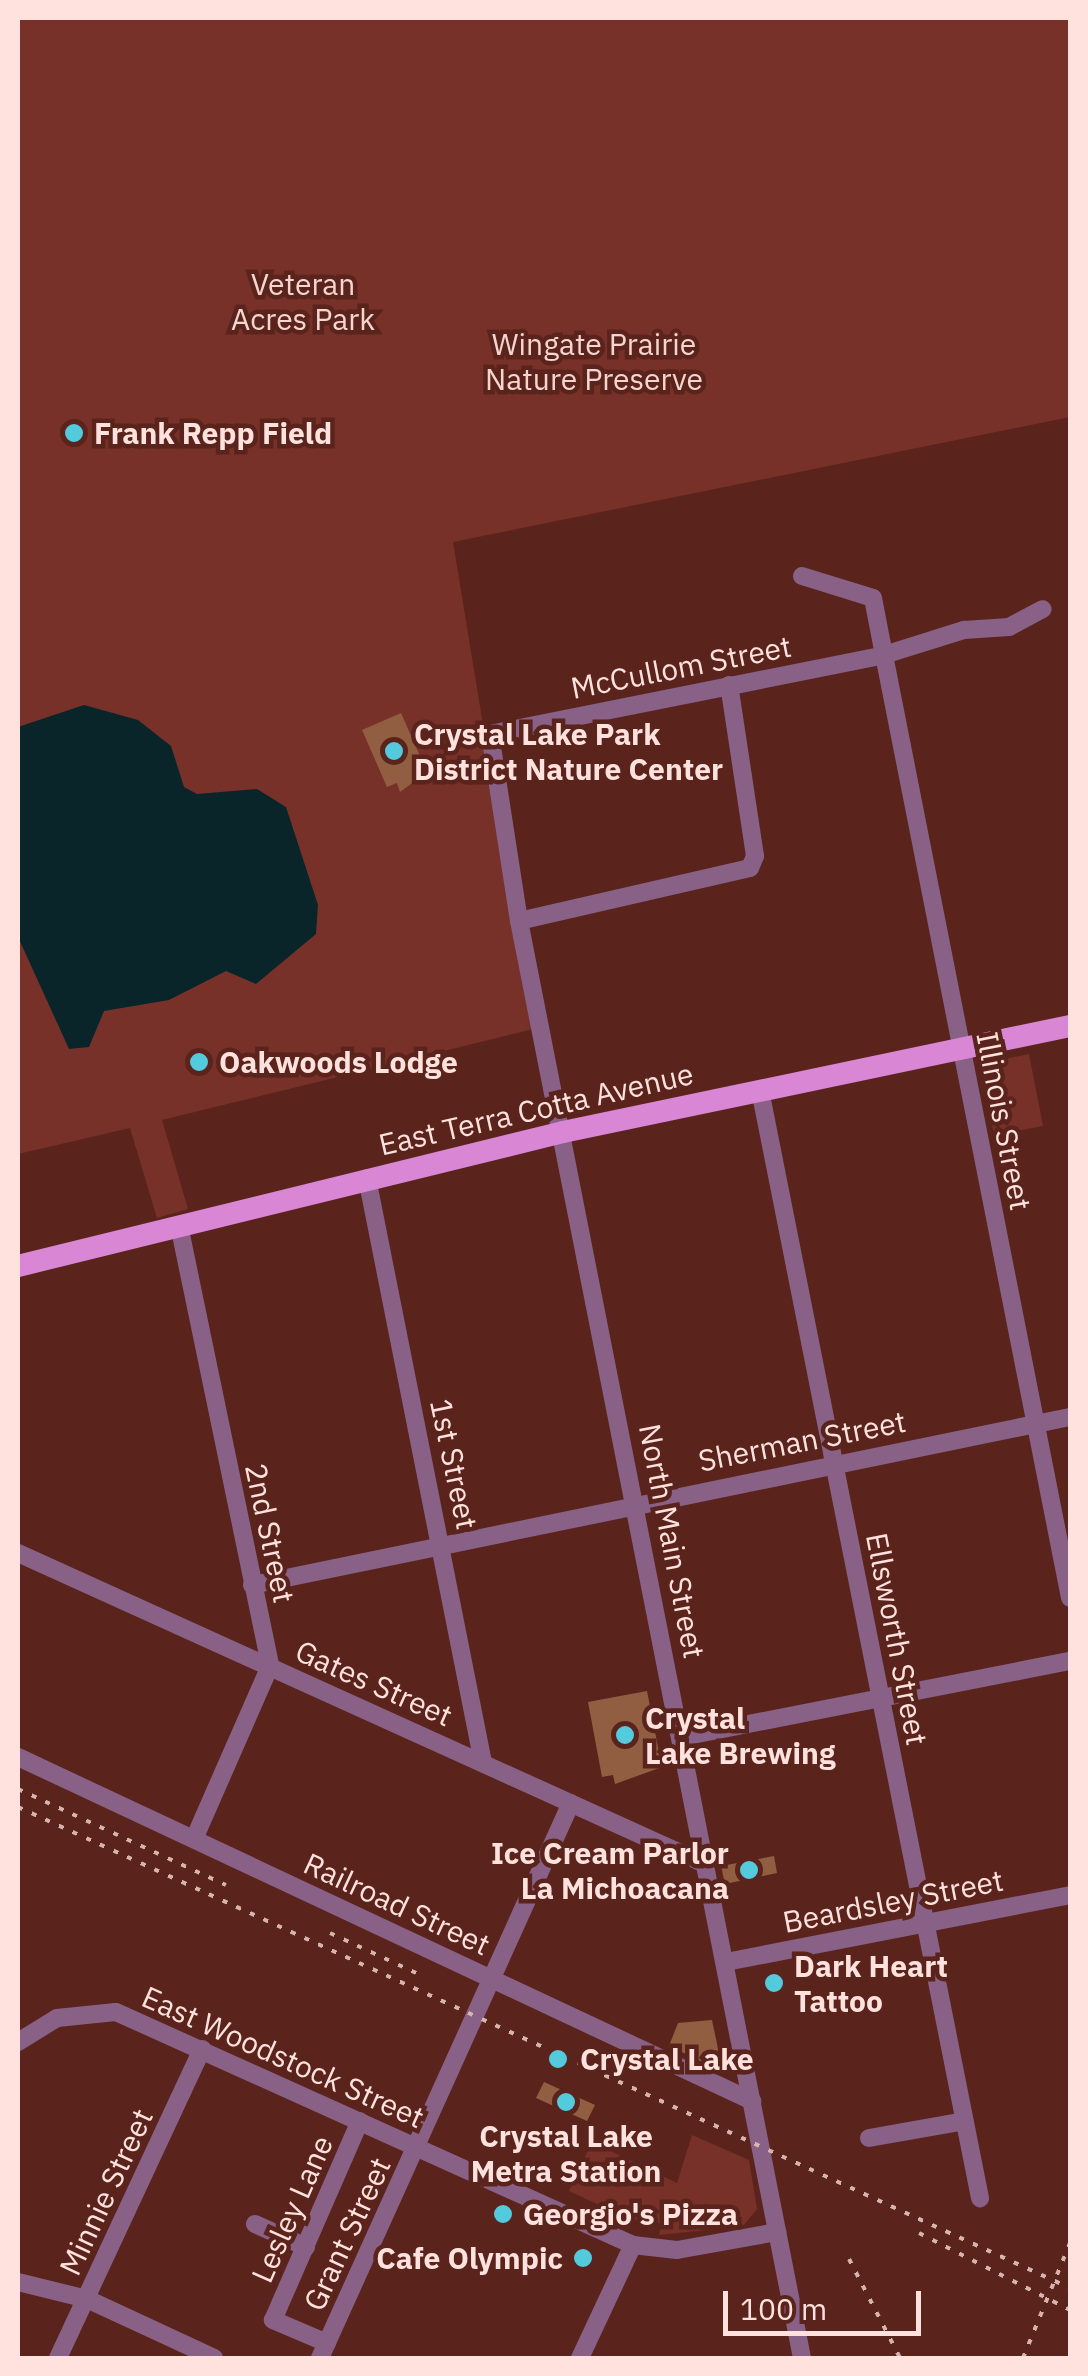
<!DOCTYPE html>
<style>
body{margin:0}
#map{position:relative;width:1088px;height:2376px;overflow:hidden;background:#5a241d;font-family:"IBM Plex Sans",sans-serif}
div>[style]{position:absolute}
.green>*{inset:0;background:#773128}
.water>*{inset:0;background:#0a252a}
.building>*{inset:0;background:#925e41}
.minor>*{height:18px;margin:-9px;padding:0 9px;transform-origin:9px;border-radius:9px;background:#896186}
.major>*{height:22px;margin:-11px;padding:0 11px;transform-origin:11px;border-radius:11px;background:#d986d4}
.rail>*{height:4px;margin-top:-2px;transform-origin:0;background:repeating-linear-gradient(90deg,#d7b4ae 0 5px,transparent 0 15px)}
.dots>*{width:28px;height:28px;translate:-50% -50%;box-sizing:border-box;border:5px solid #5a241d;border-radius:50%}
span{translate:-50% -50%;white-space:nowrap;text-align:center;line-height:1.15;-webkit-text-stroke:9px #5a241d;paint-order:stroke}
.park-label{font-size:30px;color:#f7d5cf}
.poi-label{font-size:30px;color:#ffe2dd;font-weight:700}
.left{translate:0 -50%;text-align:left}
.right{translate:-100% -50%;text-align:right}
.street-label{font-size:30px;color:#ffe2dd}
.frame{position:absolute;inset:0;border:20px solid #ffe2dd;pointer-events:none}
.scale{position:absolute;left:723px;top:2291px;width:198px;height:45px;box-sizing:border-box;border:5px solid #ffe2dd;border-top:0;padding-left:12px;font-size:30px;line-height:35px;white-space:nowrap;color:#ffe2dd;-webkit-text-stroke:8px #5a241d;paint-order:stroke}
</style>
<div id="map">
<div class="green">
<i style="clip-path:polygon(18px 18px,1070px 18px,1070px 417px,453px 542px,533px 1029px,162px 1120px,188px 1209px,157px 1218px,130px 1128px,18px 1154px)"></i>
<i style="clip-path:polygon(1029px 1054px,1043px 1126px,994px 1135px,980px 1064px)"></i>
<i style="clip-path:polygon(692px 2135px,749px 2160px,757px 2209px,743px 2226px,659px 2235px,661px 2224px,642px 2216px,638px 2223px,569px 2191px,592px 2142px,677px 2183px)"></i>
</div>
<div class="water">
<i style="clip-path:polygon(84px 705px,138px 720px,171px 746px,184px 787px,197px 794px,257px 789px,286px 807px,318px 905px,316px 934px,256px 984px,226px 971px,169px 1000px,104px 1011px,89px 1047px,69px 1049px,18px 937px,18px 727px)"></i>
</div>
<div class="building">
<i style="clip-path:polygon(401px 713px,427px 772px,400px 792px,397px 783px,387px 787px,362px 730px)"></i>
<i style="clip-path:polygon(647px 1691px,662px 1767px,615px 1784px,613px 1775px,602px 1777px,588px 1702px)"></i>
<i style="clip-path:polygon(774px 1856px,777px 1873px,725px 1884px,721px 1866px)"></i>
<i style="clip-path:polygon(712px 2020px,723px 2072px,669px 2046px,678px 2023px)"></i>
<i style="clip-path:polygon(544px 2082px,595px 2105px,587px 2121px,536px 2098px)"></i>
</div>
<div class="minor">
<i style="left:802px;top:576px;width:74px;rotate:17.2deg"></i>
<i style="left:873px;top:598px;width:58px;rotate:79.1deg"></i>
<i style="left:884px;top:655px;width:84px;rotate:-17.4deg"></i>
<i style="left:964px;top:630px;width:45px;rotate:-3.8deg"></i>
<i style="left:1009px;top:627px;width:38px;rotate:-28deg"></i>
<i style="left:519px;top:921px;width:237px;rotate:-12.9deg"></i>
<i style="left:750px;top:868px;width:13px;rotate:-67deg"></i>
<i style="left:755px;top:856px;width:173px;rotate:-98.6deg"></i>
<i style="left:760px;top:1090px;width:1130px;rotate:78.77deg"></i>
<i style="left:367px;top:1178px;width:596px;rotate:78.78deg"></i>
<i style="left:179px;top:1225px;width:450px;rotate:78.3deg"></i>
<i style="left:270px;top:1666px;width:189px;rotate:113.7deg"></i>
<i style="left:18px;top:1553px;width:756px;rotate:24.36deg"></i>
<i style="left:252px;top:1585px;width:835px;rotate:-11.61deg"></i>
<i style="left:682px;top:1737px;width:395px;rotate:-11.1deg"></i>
<i style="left:18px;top:1757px;width:811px;rotate:25.11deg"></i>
<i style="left:726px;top:1962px;width:350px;rotate:-11deg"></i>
<i style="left:18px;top:2042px;width:46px;rotate:-31.6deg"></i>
<i style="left:57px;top:2018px;width:59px;rotate:-5.8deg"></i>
<i style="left:116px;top:2012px;width:567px;rotate:24.26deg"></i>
<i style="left:633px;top:2245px;width:44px;rotate:6.5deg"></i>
<i style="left:677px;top:2250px;width:102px;rotate:-10.2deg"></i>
<i style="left:869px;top:2138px;width:97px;rotate:-10deg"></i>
<i style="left:255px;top:2224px;width:56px;rotate:24.3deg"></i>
<i style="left:18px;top:2282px;width:71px;rotate:13.8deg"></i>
<i style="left:87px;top:2299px;width:140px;rotate:24.9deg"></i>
<i style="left:327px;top:2343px;width:59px;rotate:-156.9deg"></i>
<i style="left:273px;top:2320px;width:217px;rotate:-66.4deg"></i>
<i style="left:58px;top:2358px;width:341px;rotate:-65deg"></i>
<i style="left:320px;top:2358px;width:609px;rotate:-65.67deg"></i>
<i style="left:580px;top:2358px;width:125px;rotate:-64.9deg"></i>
<i style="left:802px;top:2358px;width:1465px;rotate:-101.14deg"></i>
<i style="left:519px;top:921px;width:189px;rotate:-98.8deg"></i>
<i style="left:490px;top:734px;width:402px;rotate:-11.3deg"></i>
<i style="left:884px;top:655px;width:961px;rotate:78.84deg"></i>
</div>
<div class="major">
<i style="left:18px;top:1266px;width:561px;rotate:-13.81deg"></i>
<i style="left:563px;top:1132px;width:518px;rotate:-11.81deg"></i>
</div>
<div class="rail">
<i style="left:18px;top:1789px;width:229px;rotate:24.8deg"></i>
<i style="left:18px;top:1807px;width:1157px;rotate:24.57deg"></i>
<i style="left:330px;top:1933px;width:95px;rotate:24.9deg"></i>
<i style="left:919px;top:2233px;width:169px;rotate:27deg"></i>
<i style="left:849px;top:2259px;width:111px;rotate:62.7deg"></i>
<i style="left:1023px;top:2358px;width:124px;rotate:-67.8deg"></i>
</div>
<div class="dots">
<i style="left:74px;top:433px;background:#54cadd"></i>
<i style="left:394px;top:751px;background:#54cadd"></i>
<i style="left:199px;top:1062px;background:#54cadd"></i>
<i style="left:625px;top:1735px;background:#54cadd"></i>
<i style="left:749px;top:1870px;background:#54cadd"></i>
<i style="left:774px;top:1983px;background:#54cadd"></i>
<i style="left:558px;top:2059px;background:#54cadd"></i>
<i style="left:566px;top:2102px;background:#54cadd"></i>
<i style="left:503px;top:2214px;background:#54cadd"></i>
<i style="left:583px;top:2258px;background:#54cadd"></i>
</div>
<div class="park-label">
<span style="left:303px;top:301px">Veteran<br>Acres Park</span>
<span style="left:594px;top:361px">Wingate Prairie<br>Nature Preserve</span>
</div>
<div class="poi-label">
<span class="left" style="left:94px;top:433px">Frank Repp Field</span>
<span class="left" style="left:414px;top:751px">Crystal Lake Park<br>District Nature Center</span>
<span class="left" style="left:219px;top:1062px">Oakwoods Lodge</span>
<span class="left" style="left:645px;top:1735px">Crystal<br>Lake Brewing</span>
<span class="right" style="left:729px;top:1870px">Ice Cream Parlor<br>La Michoacana</span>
<span class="left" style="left:794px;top:1983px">Dark Heart<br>Tattoo</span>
<span class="left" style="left:580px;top:2059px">Crystal Lake</span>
<span style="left:566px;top:2153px">Crystal Lake<br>Metra Station</span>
<span class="left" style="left:523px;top:2214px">Georgio's Pizza</span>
<span class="right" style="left:563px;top:2258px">Cafe Olympic</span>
</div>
<div class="street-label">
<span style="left:681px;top:667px;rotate:-11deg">McCullom Street</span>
<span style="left:536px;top:1109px;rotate:-13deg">East Terra Cotta Avenue</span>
<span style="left:1004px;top:1121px;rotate:79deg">Illinois Street</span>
<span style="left:802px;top:1441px;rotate:-11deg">Sherman Street</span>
<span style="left:454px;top:1464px;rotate:78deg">1st Street</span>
<span style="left:270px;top:1533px;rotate:78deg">2nd Street</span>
<span style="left:672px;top:1541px;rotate:79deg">North Main Street</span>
<span style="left:897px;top:1639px;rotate:79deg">Ellsworth Street</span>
<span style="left:374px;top:1683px;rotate:24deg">Gates Street</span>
<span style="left:893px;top:1901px;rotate:-11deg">Beardsley Street</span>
<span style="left:397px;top:1904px;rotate:25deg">Railroad Street</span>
<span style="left:283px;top:2057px;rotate:24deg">East Woodstock Street</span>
<span style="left:106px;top:2192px;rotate:-65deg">Minnie Street</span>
<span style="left:292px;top:2209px;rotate:-66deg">Lesley Lane</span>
<span style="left:347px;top:2234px;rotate:-65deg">Grant Street</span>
</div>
<div class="frame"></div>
<div class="scale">100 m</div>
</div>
